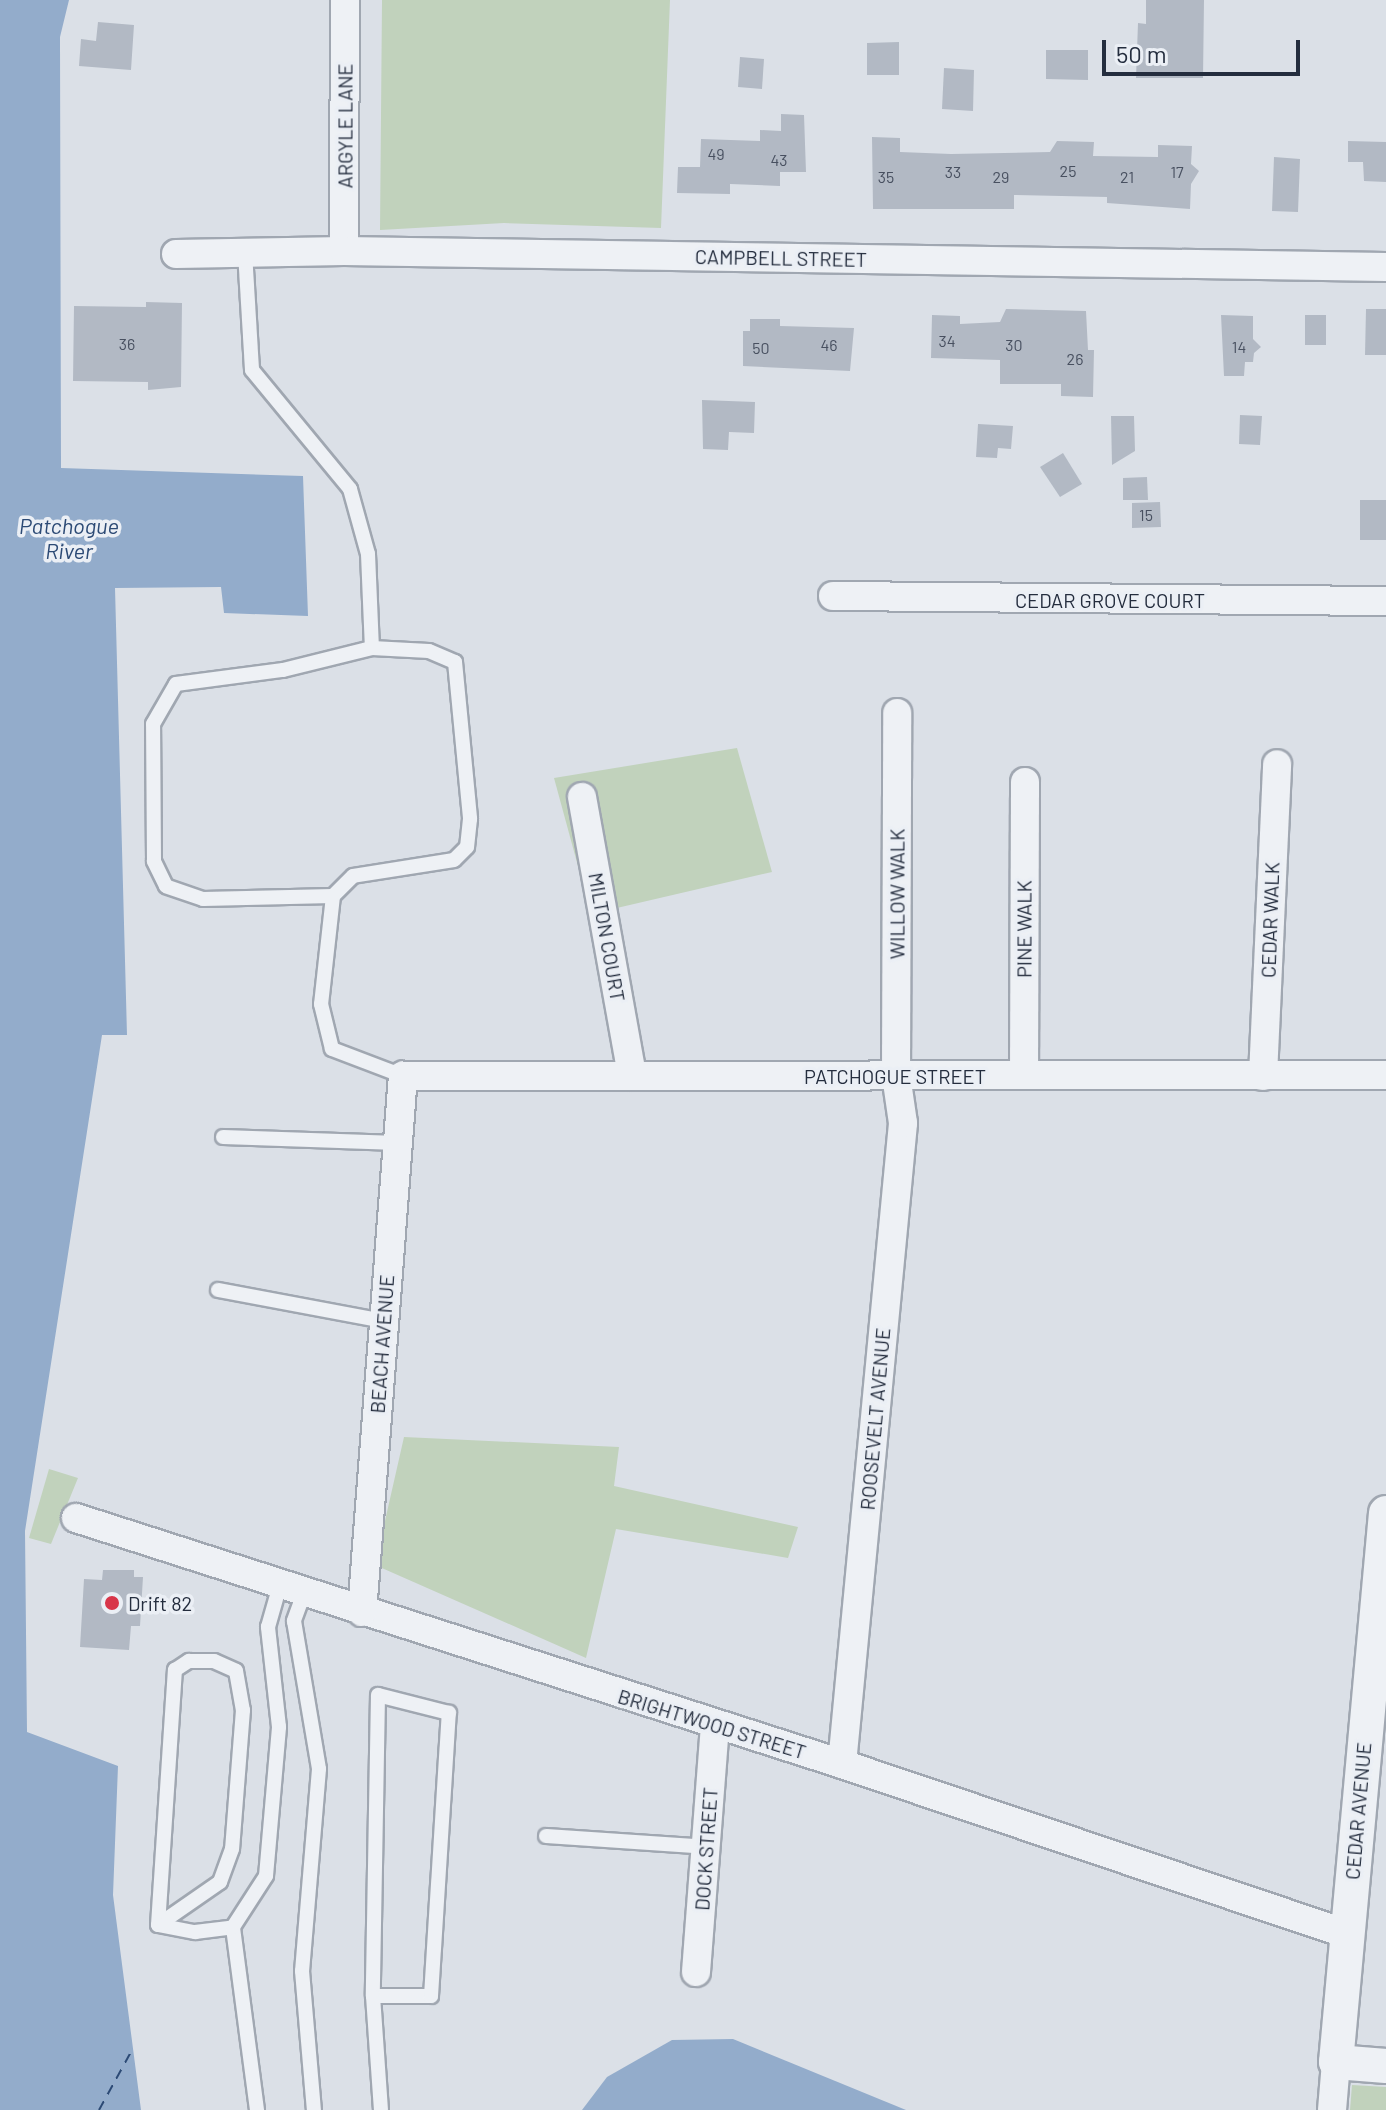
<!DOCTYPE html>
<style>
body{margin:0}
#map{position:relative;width:1386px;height:2110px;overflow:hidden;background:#dbe0e7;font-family:Barlow,sans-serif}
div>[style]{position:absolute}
.green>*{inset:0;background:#c1d2bc}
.water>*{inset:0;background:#93accb}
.ferry>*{height:2px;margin-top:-1px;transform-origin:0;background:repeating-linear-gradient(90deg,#2c4a75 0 10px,transparent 0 18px)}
.building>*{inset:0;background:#b2b9c4}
.roads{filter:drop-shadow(2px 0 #a0a7b1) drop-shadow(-2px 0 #a0a7b1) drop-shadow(0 2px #a0a7b1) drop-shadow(0 -2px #a0a7b1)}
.service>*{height:14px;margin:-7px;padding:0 7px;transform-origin:7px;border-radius:7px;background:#eef1f5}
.minor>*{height:28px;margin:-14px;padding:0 14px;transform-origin:14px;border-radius:14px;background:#eef1f5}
.tertiary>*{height:34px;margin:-17px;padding:0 17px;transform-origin:17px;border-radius:17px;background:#eef1f5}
.dots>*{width:22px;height:22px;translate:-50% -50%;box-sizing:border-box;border:4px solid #ebeff5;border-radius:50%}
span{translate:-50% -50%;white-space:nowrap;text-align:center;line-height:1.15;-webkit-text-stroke:7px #ebeff5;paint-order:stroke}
.number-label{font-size:16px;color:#485060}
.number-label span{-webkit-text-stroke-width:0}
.street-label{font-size:20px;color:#242d3e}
.poi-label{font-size:20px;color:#242d3e}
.left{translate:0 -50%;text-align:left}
.water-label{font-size:22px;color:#2c4a75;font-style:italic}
.scale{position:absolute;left:1102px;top:40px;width:198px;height:36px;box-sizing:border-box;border:4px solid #242d3e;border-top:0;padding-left:10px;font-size:24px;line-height:28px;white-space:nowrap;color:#242d3e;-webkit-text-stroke:6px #ebeff5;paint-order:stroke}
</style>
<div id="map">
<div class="green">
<i style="clip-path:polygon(382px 0,670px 0,661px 228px,504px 223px,380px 230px)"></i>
<i style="clip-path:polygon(737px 748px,772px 872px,591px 914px,554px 778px)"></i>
<i style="clip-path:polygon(404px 1437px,619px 1447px,614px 1486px,798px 1527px,788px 1558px,616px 1529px,586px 1658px,375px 1565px)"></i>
<i style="clip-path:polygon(49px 1469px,78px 1478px,51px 1544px,29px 1538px)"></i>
<i style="clip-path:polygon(1352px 2085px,1386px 2087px,1386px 2110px,1350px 2110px)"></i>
</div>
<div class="water">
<i style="clip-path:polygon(0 0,69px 0,60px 37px,61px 468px,303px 476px,308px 616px,224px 613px,221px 587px,115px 588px,127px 1035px,102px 1035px,25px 1531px,27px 1732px,118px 1766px,113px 1895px,141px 2110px,0 2110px)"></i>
<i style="clip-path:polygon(733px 2039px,906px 2110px,582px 2110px,607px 2077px,672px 2040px)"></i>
</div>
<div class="ferry">
<i style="left:99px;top:2110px;width:68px;rotate:-61.2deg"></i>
</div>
<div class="building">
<i style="clip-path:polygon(1146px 0,1204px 0,1203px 78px,1136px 78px,1138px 23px,1146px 24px)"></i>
<i style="clip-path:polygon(98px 22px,134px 25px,131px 70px,79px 66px,81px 39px,96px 41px)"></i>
<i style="clip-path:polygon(899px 42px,899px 75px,867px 75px,867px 43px)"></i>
<i style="clip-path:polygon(1046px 50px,1088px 50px,1088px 80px,1046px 79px)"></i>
<i style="clip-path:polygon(740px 57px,764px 59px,762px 89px,738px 87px)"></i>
<i style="clip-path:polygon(944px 68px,974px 70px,973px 111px,942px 109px)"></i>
<i style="clip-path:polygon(781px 114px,804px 115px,806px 172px,780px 172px,780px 186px,730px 184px,730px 194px,677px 193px,678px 167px,700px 167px,701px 139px,760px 141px,760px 130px,781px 131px)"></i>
<i style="clip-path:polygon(872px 137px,900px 138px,900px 152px,951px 154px,1050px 152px,1057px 141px,1094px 142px,1093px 156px,1158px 157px,1158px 145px,1192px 146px,1191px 164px,1199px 171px,1191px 184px,1190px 209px,1107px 203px,1107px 197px,1014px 195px,1014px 209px,873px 209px)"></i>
<i style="clip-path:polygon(1348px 141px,1386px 142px,1386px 182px,1364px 181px,1363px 162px,1348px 162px)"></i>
<i style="clip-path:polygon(1274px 157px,1300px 159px,1298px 212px,1272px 211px)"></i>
<i style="clip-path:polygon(146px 302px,182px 303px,181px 387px,148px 390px,148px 382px,73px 381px,74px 306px,146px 307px)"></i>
<i style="clip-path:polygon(1006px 309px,1086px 311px,1088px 350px,1094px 350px,1093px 397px,1061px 396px,1061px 384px,1000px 384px,1000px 360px,931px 358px,932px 315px,960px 316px,960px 324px,1000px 322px)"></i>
<i style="clip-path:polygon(1366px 309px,1386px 309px,1386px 355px,1365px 355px)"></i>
<i style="clip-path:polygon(1221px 315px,1253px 316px,1253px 339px,1261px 347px,1254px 353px,1253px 362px,1245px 362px,1244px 376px,1224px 376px)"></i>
<i style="clip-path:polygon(1305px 315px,1326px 315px,1326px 345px,1305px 345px)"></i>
<i style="clip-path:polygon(750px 319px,780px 319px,780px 326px,854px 328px,850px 371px,743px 366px,743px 331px,750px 331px)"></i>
<i style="clip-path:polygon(702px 400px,755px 402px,754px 433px,729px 432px,728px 450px,703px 449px)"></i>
<i style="clip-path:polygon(1240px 415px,1262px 416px,1260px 445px,1239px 444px)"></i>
<i style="clip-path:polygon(1111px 416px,1134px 416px,1135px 451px,1112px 465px)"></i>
<i style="clip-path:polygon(978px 424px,1013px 426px,1011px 449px,998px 448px,997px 458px,976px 457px)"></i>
<i style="clip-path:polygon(1063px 453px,1082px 484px,1060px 497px,1040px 467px)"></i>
<i style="clip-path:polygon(1147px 477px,1148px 500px,1123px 500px,1123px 478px)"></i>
<i style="clip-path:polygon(1360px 500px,1386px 500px,1386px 540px,1360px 540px)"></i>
<i style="clip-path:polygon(1160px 502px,1161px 527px,1132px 528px,1132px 503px)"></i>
<i style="clip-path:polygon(103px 1570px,134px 1570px,134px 1577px,143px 1577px,140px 1626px,131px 1626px,129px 1650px,80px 1647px,84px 1579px,102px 1580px)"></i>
</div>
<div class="roads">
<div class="service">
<i style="left:245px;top:252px;width:118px;rotate:86.6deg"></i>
<i style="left:252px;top:370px;width:154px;rotate:50.5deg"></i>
<i style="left:350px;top:489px;width:67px;rotate:74.5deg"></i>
<i style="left:368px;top:554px;width:94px;rotate:87.6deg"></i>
<i style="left:372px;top:648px;width:57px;rotate:3deg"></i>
<i style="left:429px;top:651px;width:28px;rotate:23deg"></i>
<i style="left:455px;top:662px;width:158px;rotate:84.5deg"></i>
<i style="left:470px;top:819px;width:28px;rotate:96deg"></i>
<i style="left:467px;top:847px;width:18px;rotate:135deg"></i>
<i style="left:454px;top:860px;width:102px;rotate:171deg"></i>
<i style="left:353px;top:876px;width:28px;rotate:135deg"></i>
<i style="left:333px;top:896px;width:109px;rotate:96.3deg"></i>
<i style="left:321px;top:1004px;width:46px;rotate:76.3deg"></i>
<i style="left:332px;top:1049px;width:76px;rotate:20.8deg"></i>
<i style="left:333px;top:896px;width:130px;rotate:178.7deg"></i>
<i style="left:203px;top:899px;width:39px;rotate:-161deg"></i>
<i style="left:166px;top:886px;width:28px;rotate:-116deg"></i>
<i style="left:154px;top:861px;width:137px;rotate:-90.4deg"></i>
<i style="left:153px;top:724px;width:46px;rotate:-60.1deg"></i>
<i style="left:176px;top:684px;width:108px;rotate:-7.5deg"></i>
<i style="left:283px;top:670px;width:92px;rotate:-13.9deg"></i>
<i style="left:223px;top:1137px;width:175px;rotate:2deg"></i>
<i style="left:218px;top:1290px;width:169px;rotate:10.6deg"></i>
<i style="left:304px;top:1593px;width:30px;rotate:110deg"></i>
<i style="left:294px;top:1621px;width:150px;rotate:80.4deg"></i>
<i style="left:319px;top:1769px;width:203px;rotate:94.8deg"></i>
<i style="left:302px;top:1971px;width:140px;rotate:85.1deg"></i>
<i style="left:189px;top:1661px;width:25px"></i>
<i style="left:214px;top:1661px;width:24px;rotate:24deg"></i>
<i style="left:236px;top:1671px;width:40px;rotate:80deg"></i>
<i style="left:243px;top:1710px;width:139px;rotate:94.5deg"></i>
<i style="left:232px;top:1849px;width:35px;rotate:110deg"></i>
<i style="left:220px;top:1882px;width:75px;rotate:145.3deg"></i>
<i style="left:158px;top:1925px;width:256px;rotate:-86.2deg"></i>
<i style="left:175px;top:1670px;width:17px;rotate:-33deg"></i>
<i style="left:546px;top:1836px;width:160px;rotate:3.9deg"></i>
<i style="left:158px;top:1925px;width:38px;rotate:11deg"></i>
<i style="left:195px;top:1932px;width:38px;rotate:-7deg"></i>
<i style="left:373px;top:1996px;width:58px"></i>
<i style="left:431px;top:1996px;width:284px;rotate:-86.4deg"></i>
<i style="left:449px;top:1713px;width:73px;rotate:-165.8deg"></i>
<i style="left:378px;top:1695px;width:301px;rotate:91deg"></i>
<i style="left:373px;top:1996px;width:114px;rotate:86deg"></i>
<i style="left:257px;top:2110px;width:185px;rotate:-97.5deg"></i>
<i style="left:233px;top:1927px;width:61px;rotate:-57.1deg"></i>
<i style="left:266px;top:1876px;width:150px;rotate:-85deg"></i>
<i style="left:279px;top:1727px;width:101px;rotate:-96.3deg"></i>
<i style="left:268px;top:1627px;width:44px;rotate:-74.1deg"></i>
</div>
<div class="minor">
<i style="left:344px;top:251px;width:251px;rotate:-89.8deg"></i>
<i style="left:176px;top:254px;width:168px;rotate:-1deg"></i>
<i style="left:344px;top:251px;width:1042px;rotate:0.88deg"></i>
<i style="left:833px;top:596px;width:553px;rotate:0.52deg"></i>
<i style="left:582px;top:797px;width:283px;rotate:79.8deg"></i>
<i style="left:1024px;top:1075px;width:293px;rotate:-89.8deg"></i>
<i style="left:1263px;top:1076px;width:312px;rotate:-87.4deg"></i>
<i style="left:76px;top:1518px;width:805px;rotate:17.8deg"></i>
<i style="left:842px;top:1764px;width:533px;rotate:18.6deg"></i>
<i style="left:362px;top:1612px;width:538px;rotate:-85.63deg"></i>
<i style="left:403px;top:1076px;width:983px;rotate:-0.06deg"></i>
<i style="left:842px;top:1764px;width:644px;rotate:-84.56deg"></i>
<i style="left:903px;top:1123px;width:49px;rotate:-98.3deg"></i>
<i style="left:896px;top:1075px;width:362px;rotate:-89.8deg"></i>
<i style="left:696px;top:1972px;width:248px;rotate:-85.6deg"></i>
<i style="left:1332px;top:2110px;width:48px;rotate:-85.2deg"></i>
</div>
<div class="tertiary">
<i style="left:1386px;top:1513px;width:551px;rotate:95.2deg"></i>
<i style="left:1336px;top:2062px;width:50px;rotate:4.6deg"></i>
</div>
</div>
<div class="dots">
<i style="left:112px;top:1603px;background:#d83549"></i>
</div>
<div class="number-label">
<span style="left:716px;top:154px">49</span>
<span style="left:779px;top:160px">43</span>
<span style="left:1068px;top:171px">25</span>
<span style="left:953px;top:172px">33</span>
<span style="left:1177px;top:172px">17</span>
<span style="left:886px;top:177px">35</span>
<span style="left:1001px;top:177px">29</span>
<span style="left:1127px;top:177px">21</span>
<span style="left:947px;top:341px">34</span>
<span style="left:127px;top:344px">36</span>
<span style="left:829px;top:345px">46</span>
<span style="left:1014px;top:345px">30</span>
<span style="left:1239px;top:347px">14</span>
<span style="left:761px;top:348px">50</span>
<span style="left:1075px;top:359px">26</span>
<span style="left:1146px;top:515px">15</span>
</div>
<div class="street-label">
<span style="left:345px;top:126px;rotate:-90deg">ARGYLE LANE</span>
<span style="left:781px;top:258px;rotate:1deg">CAMPBELL STREET</span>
<span style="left:1110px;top:600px">CEDAR GROVE COURT</span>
<span style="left:897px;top:894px;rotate:-90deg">WILLOW WALK</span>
<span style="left:1270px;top:920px;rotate:-88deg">CEDAR WALK</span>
<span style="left:1024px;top:929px;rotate:-90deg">PINE WALK</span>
<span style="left:607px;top:937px;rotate:80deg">MILTON COURT</span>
<span style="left:895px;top:1076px">PATCHOGUE STREET</span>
<span style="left:382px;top:1344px;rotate:-86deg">BEACH AVENUE</span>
<span style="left:875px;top:1419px;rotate:-85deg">ROOSEVELT AVENUE</span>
<span style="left:712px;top:1724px;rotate:17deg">BRIGHTWOOD STREET</span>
<span style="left:1358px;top:1811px;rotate:-85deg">CEDAR AVENUE</span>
<span style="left:706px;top:1849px;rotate:-86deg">DOCK STREET</span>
</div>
<div class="poi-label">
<span class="left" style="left:128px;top:1603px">Drift 82</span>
</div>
<div class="water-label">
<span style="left:69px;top:538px">Patchogue<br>River</span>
</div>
<div class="scale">50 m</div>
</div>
